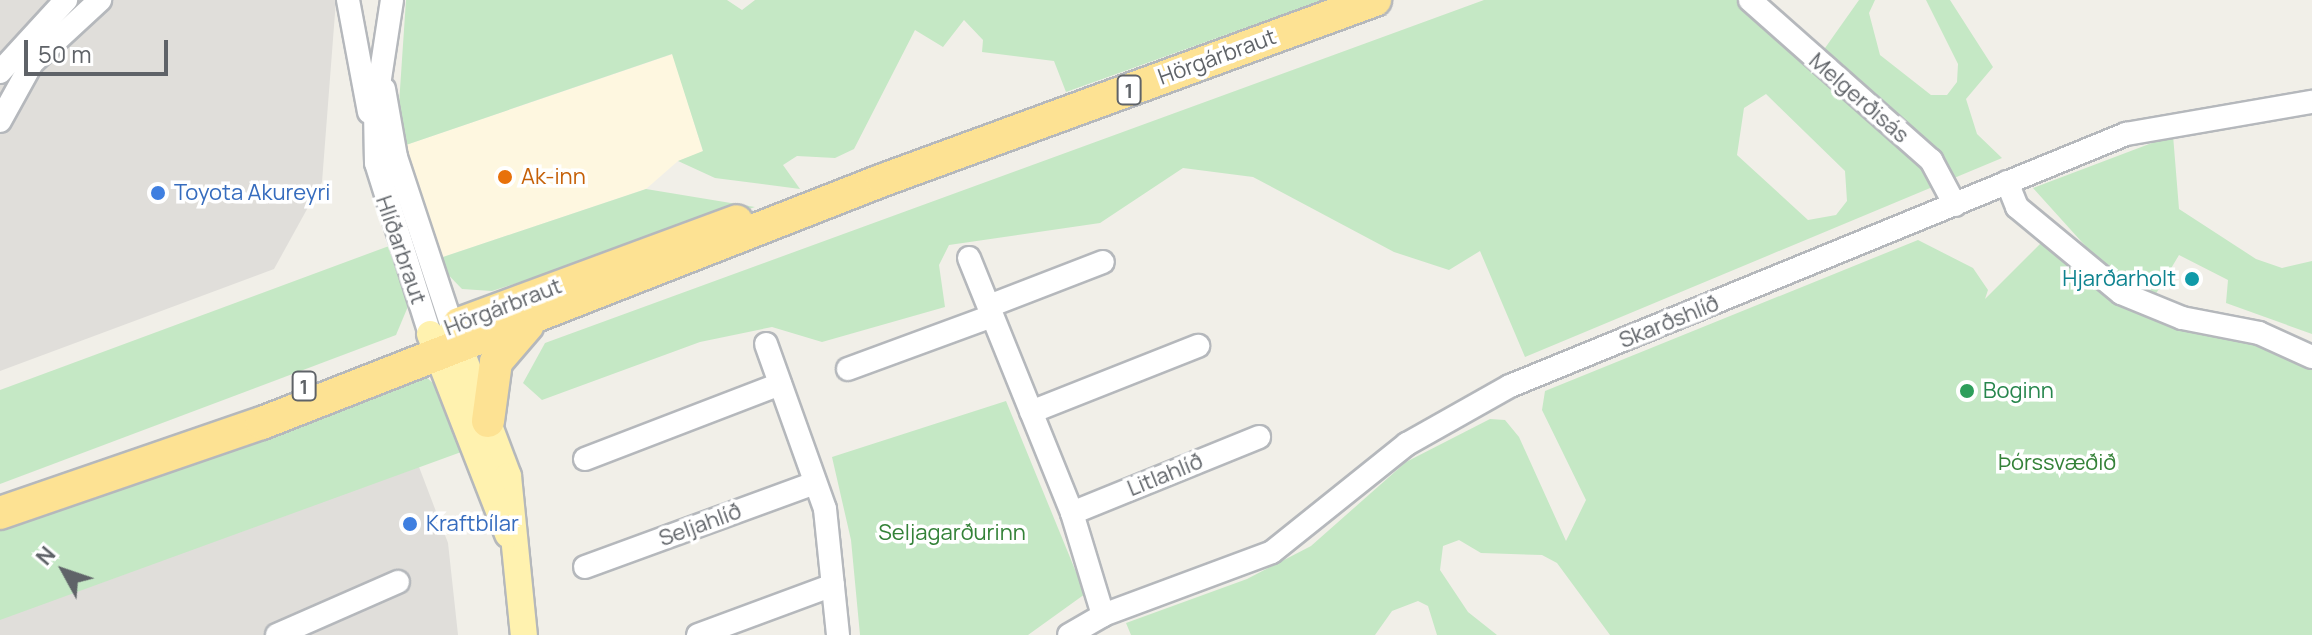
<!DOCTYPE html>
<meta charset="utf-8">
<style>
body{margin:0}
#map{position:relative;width:2312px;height:635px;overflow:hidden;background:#f1efe8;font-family:Manrope,sans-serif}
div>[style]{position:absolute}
.commercial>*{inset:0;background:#fef7e0}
.industrial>*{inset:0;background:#e0deda}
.green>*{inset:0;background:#c5e8c5}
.roads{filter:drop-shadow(2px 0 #b5b8bc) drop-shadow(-2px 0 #b5b8bc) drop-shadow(0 2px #b5b8bc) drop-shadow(0 -2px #b5b8bc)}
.minor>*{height:22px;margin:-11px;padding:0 11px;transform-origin:11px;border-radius:11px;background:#fff}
.major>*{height:26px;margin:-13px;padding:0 13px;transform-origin:13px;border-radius:13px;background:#fff2af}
.highway>*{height:32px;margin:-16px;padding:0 16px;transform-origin:16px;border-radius:16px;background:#fde293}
.dots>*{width:22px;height:22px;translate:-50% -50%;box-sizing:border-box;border:4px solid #fff;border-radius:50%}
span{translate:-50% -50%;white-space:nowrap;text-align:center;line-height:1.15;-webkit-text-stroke:7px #fff;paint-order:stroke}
.shield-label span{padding:2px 6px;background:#fff;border:2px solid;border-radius:6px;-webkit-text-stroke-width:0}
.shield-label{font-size:20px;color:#5f6368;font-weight:700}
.street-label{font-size:22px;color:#5f6368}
.food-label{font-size:22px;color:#c56008}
.left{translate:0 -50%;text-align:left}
.shop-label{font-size:22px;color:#366cbe}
.culture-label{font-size:22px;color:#0d838f}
.right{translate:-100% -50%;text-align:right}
.leisure-label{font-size:22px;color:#27864d}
.park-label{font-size:22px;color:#348238}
.north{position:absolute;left:24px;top:531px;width:80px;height:80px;-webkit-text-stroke:6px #fff;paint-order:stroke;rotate:310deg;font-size:22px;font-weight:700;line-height:32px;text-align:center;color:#5f6368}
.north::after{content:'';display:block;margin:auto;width:28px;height:36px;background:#5f6368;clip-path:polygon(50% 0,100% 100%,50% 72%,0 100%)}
.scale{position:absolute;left:24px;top:40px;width:144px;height:36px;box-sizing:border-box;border:4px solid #5f6368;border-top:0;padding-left:10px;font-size:24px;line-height:28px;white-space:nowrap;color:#5f6368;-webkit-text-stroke:6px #fff;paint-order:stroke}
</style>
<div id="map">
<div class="commercial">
<i style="clip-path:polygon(673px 54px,703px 152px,678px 161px,646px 189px,434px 260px,406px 145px)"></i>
</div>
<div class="industrial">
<i style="clip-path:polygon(0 0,336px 0,322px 182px,274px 269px,0 371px)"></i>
<i style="clip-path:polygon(400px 417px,448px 543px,458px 635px,0 635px,0 579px)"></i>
</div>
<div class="green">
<i style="clip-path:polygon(406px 0,727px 0,742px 10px,755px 0,1323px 0,1066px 92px,1054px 61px,982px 52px,983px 40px,964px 20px,943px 47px,915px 30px,854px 149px,835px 158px,797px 156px,783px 165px,800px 189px,715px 178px,678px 161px,703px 151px,672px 54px,406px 145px,399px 104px)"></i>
<i style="clip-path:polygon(evenodd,1484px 0,1746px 0,1813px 65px,1859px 0,1875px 0,1869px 13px,1880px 55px,1931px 95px,1947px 95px,1957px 82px,1958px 64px,1926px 0,1950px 0,1993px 67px,1966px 99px,1977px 134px,2002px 158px,1525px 357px,1480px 251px,1449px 270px,1394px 252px,1253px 177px,1183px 168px,1100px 223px,949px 245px,939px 265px,945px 307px,822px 342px,772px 327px,700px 342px,542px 400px,523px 383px,545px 343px,1484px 0,1766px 94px,1845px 171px,1847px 201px,1836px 215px,1808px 220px,1737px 155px,1744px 108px,1766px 94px)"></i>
<i style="clip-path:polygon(2173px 135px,2179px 209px,2256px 259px,2282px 268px,2312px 261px,2312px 334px,2226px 303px,2228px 280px,2179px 255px,2154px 297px,2117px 281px,2033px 188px)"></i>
<i style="clip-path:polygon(646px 189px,755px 207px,492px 291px,462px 289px,434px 260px)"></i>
<i style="clip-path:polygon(2045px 239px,2125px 304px,2265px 343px,2312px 365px,2312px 635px,1610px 635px,1557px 563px,1542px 555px,1481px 553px,1459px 540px,1443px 546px,1440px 570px,1468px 612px,1497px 635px,1437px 635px,1428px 606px,1418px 601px,1392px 611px,1375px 635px,1131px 635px,1126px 623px,1247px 579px,1311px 546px,1406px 462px,1490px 419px,1505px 420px,1519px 437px,1566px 541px,1586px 500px,1542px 410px,1545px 391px,1918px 240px,1973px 268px,1988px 290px,1985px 299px)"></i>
<i style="clip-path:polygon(389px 246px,409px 304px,396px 335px,0 484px,0 390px)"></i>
<i style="clip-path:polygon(423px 374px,437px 387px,464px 451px,0 620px,0 527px)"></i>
<i style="clip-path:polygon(1006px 401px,1085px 594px,1028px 635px,860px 635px,851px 540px,832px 457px)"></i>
</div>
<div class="roads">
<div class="minor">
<i style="left:348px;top:0;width:114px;rotate:79.4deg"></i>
<i style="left:392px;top:0;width:112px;rotate:98.7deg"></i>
<i style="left:375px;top:111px;width:52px;rotate:88.9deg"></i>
<i style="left:376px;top:163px;width:179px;rotate:72.5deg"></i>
<i style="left:1750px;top:0;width:242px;rotate:41.5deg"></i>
<i style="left:1931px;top:160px;width:51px;rotate:61.9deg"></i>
<i style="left:0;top:72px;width:98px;rotate:-47.5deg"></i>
<i style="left:384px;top:89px;width:69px;rotate:80deg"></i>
<i style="left:396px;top:157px;width:178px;rotate:71.7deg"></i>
<i style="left:0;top:121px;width:66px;rotate:-61.1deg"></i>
<i style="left:32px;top:63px;width:93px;rotate:-42.8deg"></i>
<i style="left:2007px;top:182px;width:27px;rotate:68deg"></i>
<i style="left:2017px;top:207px;width:135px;rotate:39.6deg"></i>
<i style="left:2121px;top:293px;width:66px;rotate:22.3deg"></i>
<i style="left:2182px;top:318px;width:78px;rotate:11deg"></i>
<i style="left:2259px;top:333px;width:58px;rotate:24.4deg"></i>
<i style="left:969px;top:258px;width:275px;rotate:68deg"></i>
<i style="left:1072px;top:513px;width:107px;rotate:73.1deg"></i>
<i style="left:989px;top:306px;width:122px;rotate:-21.1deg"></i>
<i style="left:766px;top:344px;width:175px;rotate:70.3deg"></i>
<i style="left:825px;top:509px;width:127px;rotate:84.1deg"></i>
<i style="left:848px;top:369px;width:153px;rotate:-20.2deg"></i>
<i style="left:1031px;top:412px;width:180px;rotate:-21.6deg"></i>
<i style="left:585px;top:459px;width:209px;rotate:-21deg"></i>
<i style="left:1072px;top:513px;width:202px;rotate:-22.1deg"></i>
<i style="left:585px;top:567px;width:245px;rotate:-20.1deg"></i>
<i style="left:277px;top:635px;width:132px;rotate:-23.7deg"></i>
<i style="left:698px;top:635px;width:144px;rotate:-20.3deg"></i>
<i style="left:1069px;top:635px;width:39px;rotate:-30deg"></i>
<i style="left:1103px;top:615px;width:180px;rotate:-20.4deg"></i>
<i style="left:1272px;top:552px;width:173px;rotate:-38.7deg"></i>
<i style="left:1407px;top:444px;width:118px;rotate:-29.4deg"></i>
<i style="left:1510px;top:386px;width:666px;rotate:-22.25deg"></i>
<i style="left:2126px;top:134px;width:189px;rotate:-9.8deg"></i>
</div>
<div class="major">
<i style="left:453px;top:330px;width:156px;rotate:69.4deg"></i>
<i style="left:508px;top:476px;width:160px;rotate:84.3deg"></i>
<i style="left:430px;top:334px;width:215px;rotate:68.7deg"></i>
</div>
<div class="highway">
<i style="left:459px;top:324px;width:296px;rotate:-20.3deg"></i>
<i style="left:488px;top:421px;width:60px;rotate:-82.3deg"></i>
<i style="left:496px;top:362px;width:48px;rotate:-49.3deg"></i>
<i style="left:0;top:513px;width:277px;rotate:-19deg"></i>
<i style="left:262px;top:423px;width:667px;rotate:-21.37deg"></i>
<i style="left:883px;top:180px;width:524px;rotate:-20.1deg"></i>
</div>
</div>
<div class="dots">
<i style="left:505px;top:177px;background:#e8710a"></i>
<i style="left:158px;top:193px;background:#3f7fe0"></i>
<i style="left:2192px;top:279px;background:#0f9aa8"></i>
<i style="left:1967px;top:391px;background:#2e9e5b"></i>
<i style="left:410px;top:524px;background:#3f7fe0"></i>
</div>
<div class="shield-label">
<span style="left:1129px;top:90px">1</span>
<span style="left:304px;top:386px">1</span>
</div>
<div class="street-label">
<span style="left:1217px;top:57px;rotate:-20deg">Hörgárbraut</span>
<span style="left:1859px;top:98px;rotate:41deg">Melgerðisás</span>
<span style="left:401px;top:250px;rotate:71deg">Hlíðarbraut</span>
<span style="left:503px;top:307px;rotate:-21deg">Hörgárbraut</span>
<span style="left:1669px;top:322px;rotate:-22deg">Skarðshlíð</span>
<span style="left:1165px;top:475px;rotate:-22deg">Litlahlíð</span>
<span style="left:700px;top:525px;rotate:-20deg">Seljahlíð</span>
</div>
<div class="food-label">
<span class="left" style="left:521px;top:177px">Ak-inn</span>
</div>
<div class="shop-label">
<span class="left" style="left:174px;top:193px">Toyota Akureyri</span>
<span class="left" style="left:426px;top:524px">Kraftbílar</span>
</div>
<div class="culture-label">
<span class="right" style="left:2176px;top:279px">Hjarðarholt</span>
</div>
<div class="leisure-label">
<span class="left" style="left:1983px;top:391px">Boginn</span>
</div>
<div class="park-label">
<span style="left:2057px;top:463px">Þórssvæðið</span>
<span style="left:952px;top:533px">Seljagarðurinn</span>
</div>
<div class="north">N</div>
<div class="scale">50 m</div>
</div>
